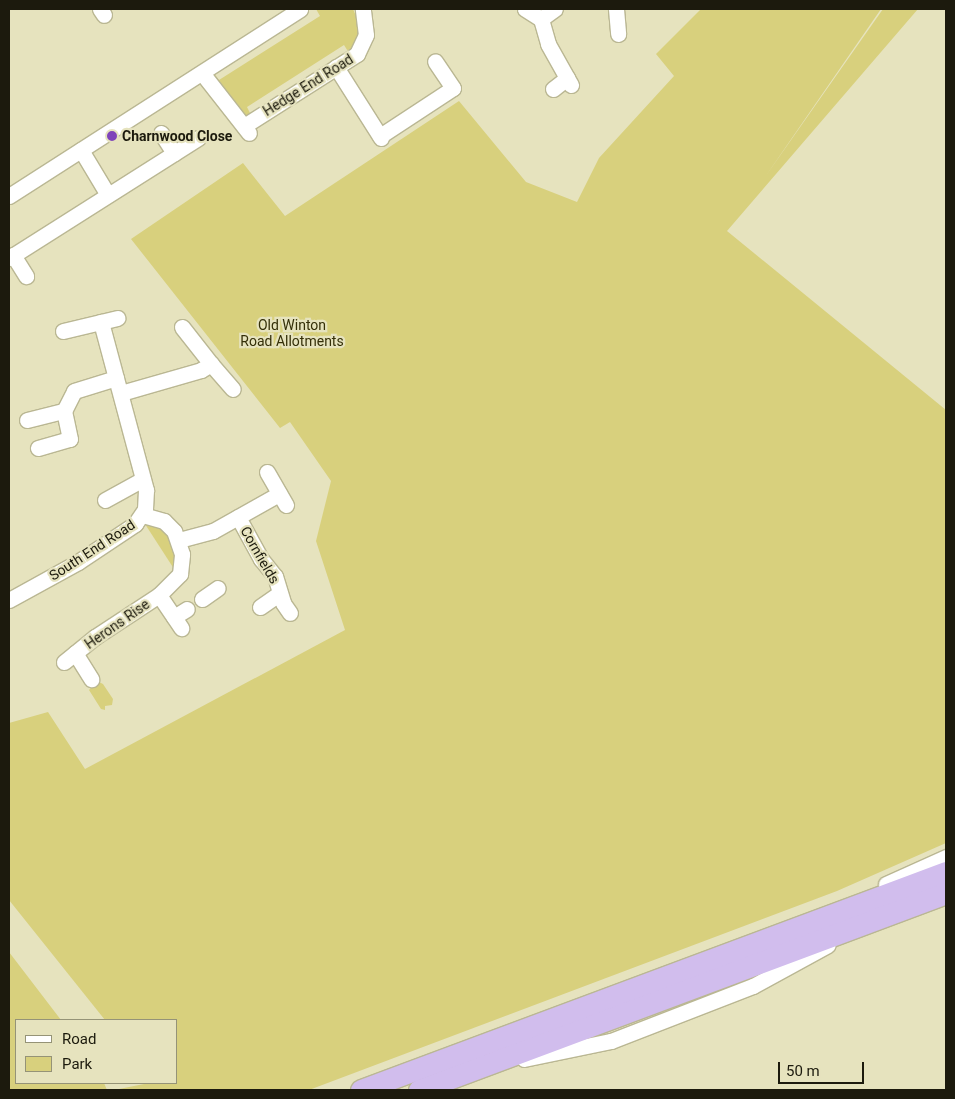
<!DOCTYPE html>
<style>
body{margin:0}
#map{position:relative;width:955px;height:1099px;overflow:hidden;background:#e6e3be;font-family:Roboto,sans-serif}
div>[style]{position:absolute}
.green>*{inset:0;background:#d8d07d}
.roads{filter:drop-shadow(1px 0 #bab793) drop-shadow(-1px 0 #bab793) drop-shadow(0 1px #bab793) drop-shadow(0 -1px #bab793)}
.minor>*{height:15px;margin:-7.5px;padding:0 7.5px;transform-origin:7.5px;border-radius:7.5px;background:#fff}
.highway>*{height:21px;margin:-10.5px;padding:0 10.5px;transform-origin:10.5px;border-radius:10.5px;background:#d1bded}
.dots>*{width:14px;height:14px;translate:-50% -50%;box-sizing:border-box;border:2px solid #e6e3be;border-radius:50%}
span{translate:-50% -50%;white-space:nowrap;text-align:center;line-height:1.15;-webkit-text-stroke:4.5px #e6e3be;paint-order:stroke}
.street-label{font-size:14px;color:#1c1a0d}
.poi-label{font-size:14px;color:#1c1a0d;font-weight:700}
.left{translate:0 -50%;text-align:left}
.park-label{font-size:14px;color:#342f08}
.frame{position:absolute;inset:0;border:10px solid #1c1a0d;pointer-events:none}
.legend{position:absolute;left:15px;top:1019px;width:162px;height:65px;box-sizing:border-box;background:#e6e3be;border:1px solid #959377;margin:0;padding:6px 9px;list-style:none;font-size:15px;color:#1c1a0d}
.legend li{display:flex;align-items:center;gap:10px;height:25px}
.legend b{width:25px;border:1px solid #959377}
.scale{position:absolute;left:778px;top:1062px;width:86px;height:22px;box-sizing:border-box;border:2px solid #1c1a0d;border-top:0;padding-left:6px;font-size:15px;line-height:18px;white-space:nowrap;color:#1c1a0d;-webkit-text-stroke:4px #e6e3be;paint-order:stroke}
</style>
<div id="map">
<div class="green">
<i style="clip-path:polygon(316px 9px,353px 9px,363px 33px,349px 53px,344px 45px,247px 107px,251px 115px,245px 116px,211px 75px,212px 71px,219px 80px,320px 16px)"></i>
<i style="clip-path:polygon(701px 9px,881px 9px,765px 177px,883px 9px,918px 9px,727px 231px,946px 410px,946px 843px,837px 891px,309px 1090px,114px 1090px,149px 1083px,176px 1083px,176px 1020px,105px 1020px,9px 900px,9px 723px,48px 712px,85px 769px,345px 630px,316px 541px,331px 481px,290px 422px,280px 428px,131px 239px,243px 163px,285px 216px,459px 101px,526px 182px,577px 202px,599px 158px,674px 76px,656px 54px)"></i>
<i style="clip-path:polygon(148px 523px,164px 529px,175px 545px,176px 572px,145px 524px)"></i>
<i style="clip-path:polygon(97px 681px,103px 684px,113px 699px,112px 705px,105px 706px,105px 710px,101px 709px,89px 690px)"></i>
<i style="clip-path:polygon(9px 952px,61px 1020px,16px 1020px,16px 1083px,104px 1083px,107px 1090px,9px 1090px)"></i>
</div>
<div class="roads">
<div class="minor">
<i style="left:100px;top:9px;width:7px;rotate:56deg"></i>
<i style="left:525px;top:9px;width:19px;rotate:32deg"></i>
<i style="left:541px;top:19px;width:26px;rotate:74deg"></i>
<i style="left:548px;top:44px;width:47px;rotate:60.7deg"></i>
<i style="left:616px;top:9px;width:25px;rotate:85deg"></i>
<i style="left:541px;top:19px;width:17px;rotate:-36deg"></i>
<i style="left:336px;top:67px;width:84px;rotate:57.6deg"></i>
<i style="left:202px;top:73px;width:76px;rotate:51.9deg"></i>
<i style="left:553px;top:89px;width:18px;rotate:-38deg"></i>
<i style="left:244px;top:126px;width:134px;rotate:-32.5deg"></i>
<i style="left:357px;top:54px;width:21px;rotate:-65deg"></i>
<i style="left:366px;top:35px;width:26px;rotate:-97deg"></i>
<i style="left:161px;top:133px;width:24px;rotate:57deg"></i>
<i style="left:380px;top:136px;width:87px;rotate:-33.3deg"></i>
<i style="left:453px;top:88px;width:32px;rotate:-124deg"></i>
<i style="left:81px;top:150px;width:52px;rotate:59deg"></i>
<i style="left:9px;top:196px;width:346px;rotate:-32.7deg"></i>
<i style="left:13px;top:255px;width:25px;rotate:58deg"></i>
<i style="left:9px;top:258px;width:224px;rotate:-32.4deg"></i>
<i style="left:182px;top:327px;width:47px;rotate:51.9deg"></i>
<i style="left:63px;top:331px;width:56px;rotate:-13.5deg"></i>
<i style="left:121px;top:393px;width:83px;rotate:-16deg"></i>
<i style="left:201px;top:370px;width:12px;rotate:-31deg"></i>
<i style="left:211px;top:364px;width:33px;rotate:49deg"></i>
<i style="left:27px;top:420px;width:38px;rotate:-14deg"></i>
<i style="left:38px;top:448px;width:33px;rotate:-16deg"></i>
<i style="left:70px;top:439px;width:29px;rotate:-102deg"></i>
<i style="left:64px;top:411px;width:22px;rotate:-63deg"></i>
<i style="left:74px;top:391px;width:44px;rotate:-17.2deg"></i>
<i style="left:267px;top:472px;width:38px;rotate:60deg"></i>
<i style="left:105px;top:500px;width:43px;rotate:-28.9deg"></i>
<i style="left:238px;top:517px;width:48px;rotate:61.3deg"></i>
<i style="left:261px;top:559px;width:22px;rotate:51deg"></i>
<i style="left:275px;top:576px;width:28px;rotate:73deg"></i>
<i style="left:283px;top:603px;width:12px;rotate:55deg"></i>
<i style="left:179px;top:540px;width:35px;rotate:-15deg"></i>
<i style="left:213px;top:531px;width:76px;rotate:-29.3deg"></i>
<i style="left:159px;top:595px;width:40px;rotate:56deg"></i>
<i style="left:202px;top:599px;width:19px;rotate:-35deg"></i>
<i style="left:9px;top:600px;width:79px;rotate:-28.8deg"></i>
<i style="left:78px;top:562px;width:69px;rotate:-33.7deg"></i>
<i style="left:135px;top:524px;width:18px;rotate:-56deg"></i>
<i style="left:145px;top:509px;width:19px;rotate:-87deg"></i>
<i style="left:146px;top:490px;width:174px;rotate:-105deg"></i>
<i style="left:260px;top:607px;width:24px;rotate:-35deg"></i>
<i style="left:174px;top:617px;width:15px;rotate:-32deg"></i>
<i style="left:75px;top:653px;width:31px;rotate:58deg"></i>
<i style="left:64px;top:662px;width:40px;rotate:-39deg"></i>
<i style="left:95px;top:637px;width:77px;rotate:-33.3deg"></i>
<i style="left:159px;top:595px;width:30px;rotate:-45deg"></i>
<i style="left:180px;top:574px;width:20px;rotate:-84deg"></i>
<i style="left:182px;top:554px;width:24px;rotate:-109deg"></i>
<i style="left:174px;top:531px;width:14px;rotate:-135deg"></i>
<i style="left:164px;top:521px;width:22px;rotate:-164deg"></i>
<i style="left:886px;top:884px;width:66px;rotate:-24.2deg"></i>
<i style="left:524px;top:1059px;width:89px;rotate:-11.7deg"></i>
<i style="left:611px;top:1041px;width:152px;rotate:-21.2deg"></i>
<i style="left:753px;top:986px;width:85px;rotate:-28.7deg"></i>
</div>
<div class="highway">
<i style="left:361px;top:1090px;width:624px;rotate:-20.44deg"></i>
<i style="left:419px;top:1090px;width:563px;rotate:-20.5deg"></i>
</div>
</div>
<div class="dots">
<i style="left:112px;top:136px;background:#7f44ba"></i>
</div>
<div class="street-label">
<span style="left:308px;top:85px;rotate:-32deg">Hedge End Road</span>
<span style="left:92px;top:550px;rotate:-33deg">South End Road</span>
<span style="left:260px;top:555px;rotate:60deg">Cornfields</span>
<span style="left:117px;top:624px;rotate:-35deg">Herons Rise</span>
</div>
<div class="poi-label">
<span class="left" style="left:122px;top:136px">Charnwood Close</span>
</div>
<div class="park-label">
<span style="left:292px;top:333px">Old Winton<br>Road Allotments</span>
</div>
<div class="frame"></div>
<ul class="legend">
<li><b style="height:6px;background:#fff"></b>Road</li>
<li><b style="height:14px;background:#d8d07d"></b>Park</li>
</ul>
<div class="scale">50 m</div>
</div>
